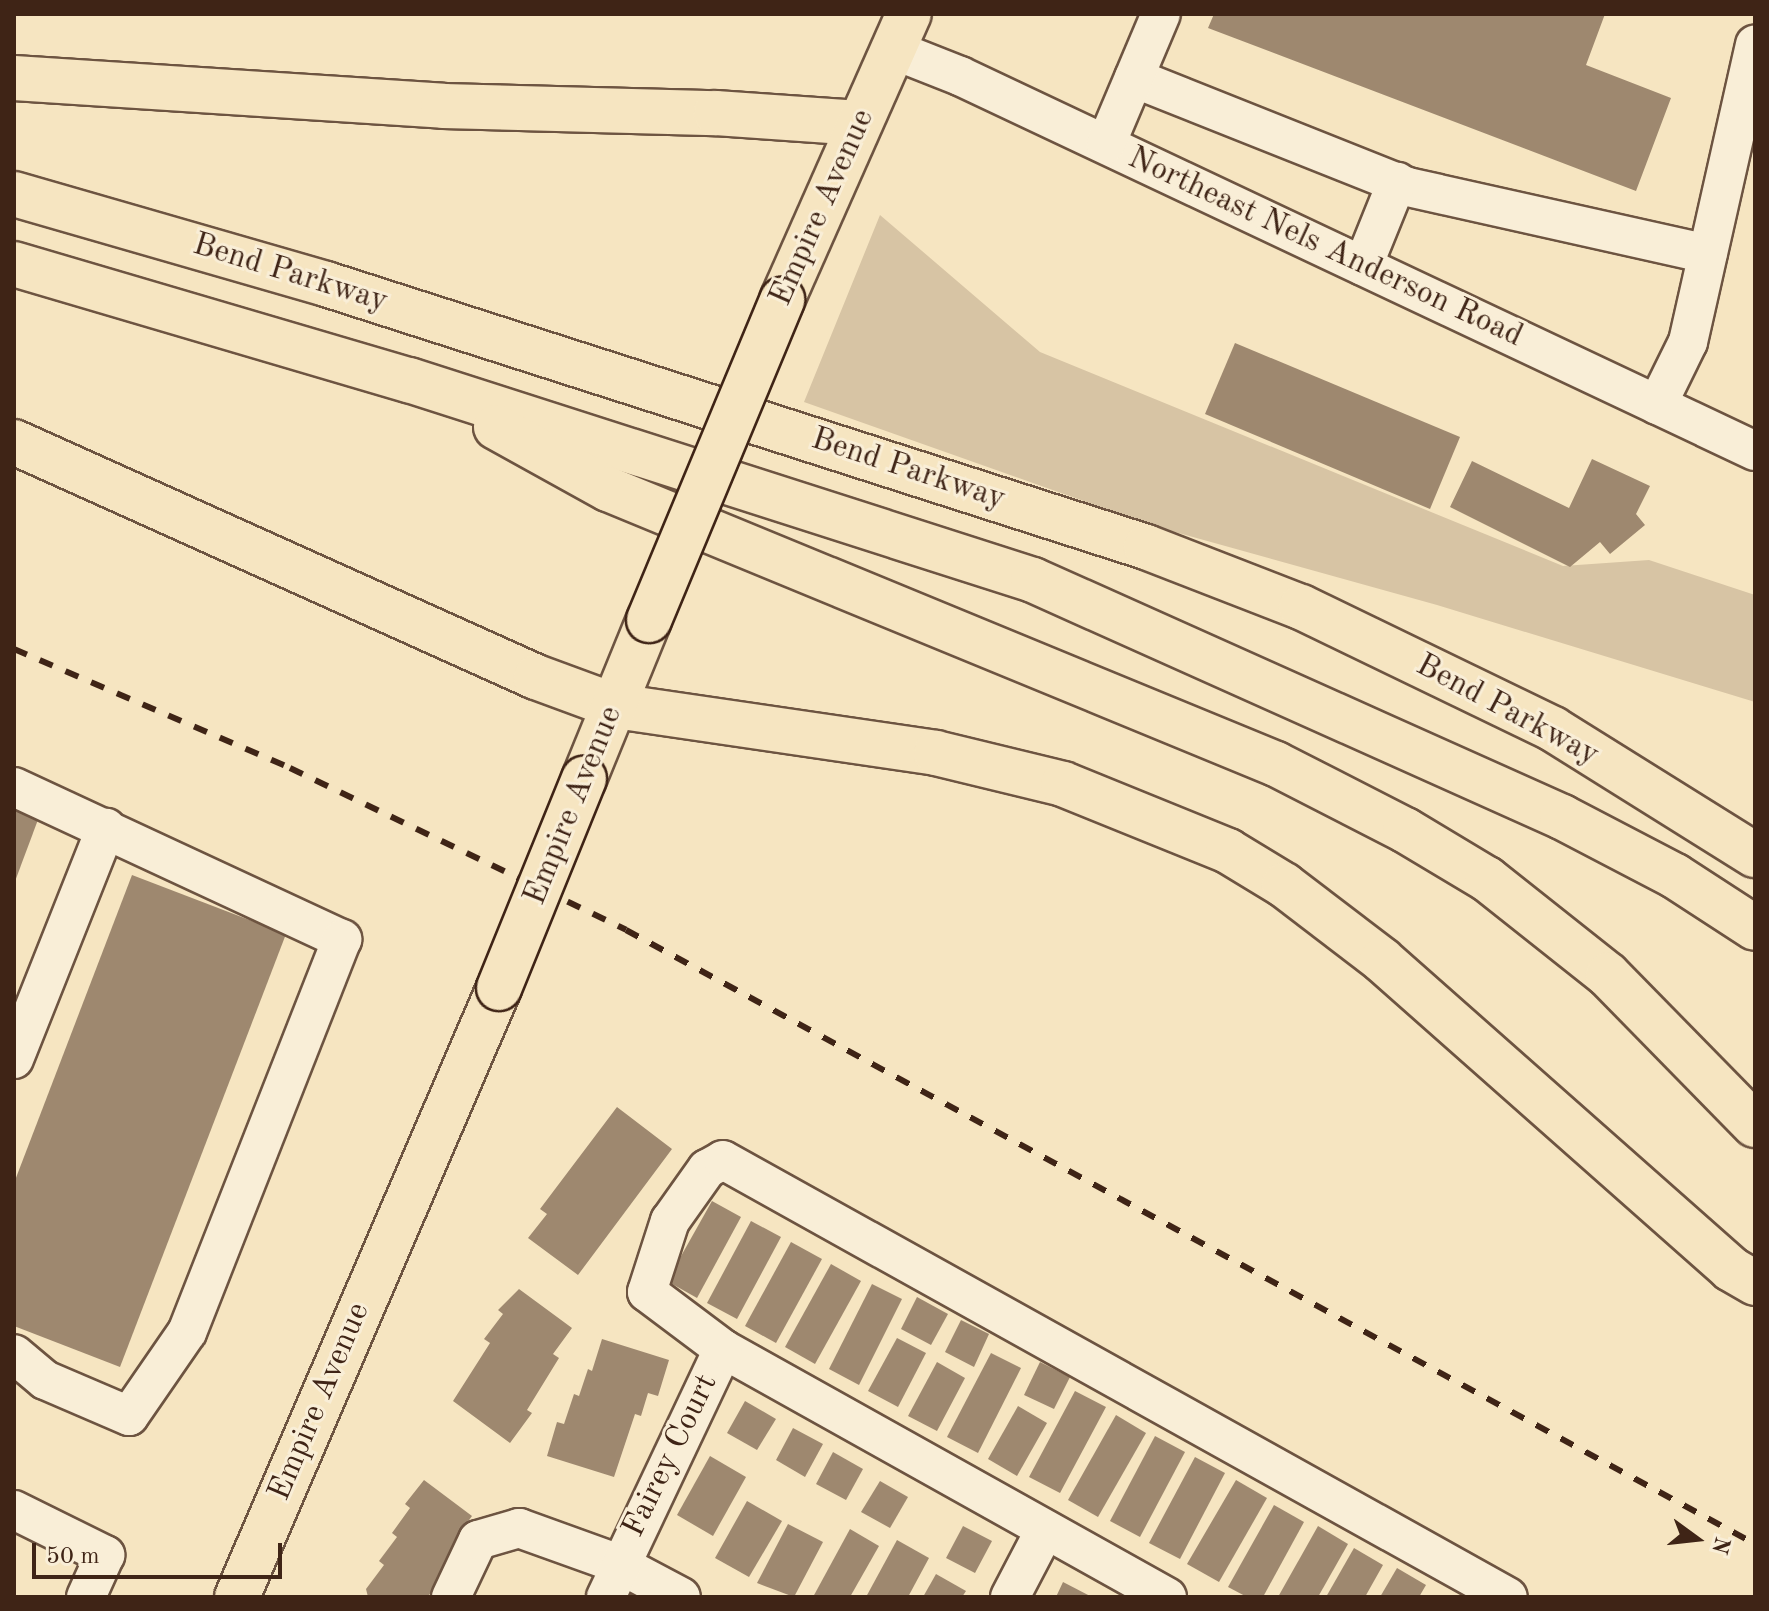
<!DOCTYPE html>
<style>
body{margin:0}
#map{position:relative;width:1769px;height:1611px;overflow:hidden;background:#f6e5c1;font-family:"Old Standard TT",serif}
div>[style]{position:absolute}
.green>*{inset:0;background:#d7c4a4}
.building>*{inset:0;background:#9e886f}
.roads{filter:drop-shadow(2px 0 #6d5441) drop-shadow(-2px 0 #6d5441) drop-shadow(0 2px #6d5441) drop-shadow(0 -2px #6d5441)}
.minor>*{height:38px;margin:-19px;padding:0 19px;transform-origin:19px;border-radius:19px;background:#f9eed7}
.highway>*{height:44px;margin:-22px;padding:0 22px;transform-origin:22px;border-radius:22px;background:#f6e5c1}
.rail>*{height:6px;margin-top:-3px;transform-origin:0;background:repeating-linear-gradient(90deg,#3f2416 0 14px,transparent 0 28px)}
.bridges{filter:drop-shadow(2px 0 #3f2416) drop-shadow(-2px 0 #3f2416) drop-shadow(0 2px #3f2416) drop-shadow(0 -2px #3f2416)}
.highway-bridge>*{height:44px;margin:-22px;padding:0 22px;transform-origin:22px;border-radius:22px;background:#f6e5c1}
span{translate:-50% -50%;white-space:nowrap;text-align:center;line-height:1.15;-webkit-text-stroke:6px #f9eed7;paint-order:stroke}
.street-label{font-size:32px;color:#3f2416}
.frame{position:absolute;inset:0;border:16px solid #3f2416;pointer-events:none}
.north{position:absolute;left:1657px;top:1499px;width:80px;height:80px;-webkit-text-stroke:6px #f9eed7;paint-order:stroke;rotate:105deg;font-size:22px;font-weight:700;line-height:32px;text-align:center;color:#3f2416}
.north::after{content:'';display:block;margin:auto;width:28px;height:36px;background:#3f2416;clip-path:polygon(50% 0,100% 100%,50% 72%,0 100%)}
.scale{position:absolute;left:32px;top:1543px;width:250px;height:36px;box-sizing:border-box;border:4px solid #3f2416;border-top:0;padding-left:10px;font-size:24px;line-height:28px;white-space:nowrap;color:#3f2416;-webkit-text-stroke:6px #f9eed7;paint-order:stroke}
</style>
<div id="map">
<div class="green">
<i style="clip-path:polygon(880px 215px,1040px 352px,1563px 566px,1649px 560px,1755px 595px,1755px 702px,1437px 605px,1157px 527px,804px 402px)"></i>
</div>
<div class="building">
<i style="clip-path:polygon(1214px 14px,1605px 14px,1586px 65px,1671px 98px,1636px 191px,1208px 28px)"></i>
<i style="clip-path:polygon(1235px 343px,1460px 437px,1430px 509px,1205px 414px)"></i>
<i style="clip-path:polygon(1592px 459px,1650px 486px,1636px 514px,1645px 525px,1610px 554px,1600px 542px,1570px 567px,1450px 507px,1472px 461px,1569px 508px)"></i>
<i style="clip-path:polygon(14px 807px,39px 817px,14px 884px)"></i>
<i style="clip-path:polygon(132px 875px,286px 934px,120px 1367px,14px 1326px,14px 1183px)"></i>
<i style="clip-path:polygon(617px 1107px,672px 1149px,578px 1275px,528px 1238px,547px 1214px,540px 1209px)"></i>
<i style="clip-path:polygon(712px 1201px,741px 1217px,697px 1298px,667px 1281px)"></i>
<i style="clip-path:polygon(751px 1221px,781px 1237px,737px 1319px,707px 1303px)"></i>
<i style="clip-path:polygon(791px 1242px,822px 1259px,776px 1343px,745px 1326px)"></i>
<i style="clip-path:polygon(831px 1264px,861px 1281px,815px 1364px,785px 1347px)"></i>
<i style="clip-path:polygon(872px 1284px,902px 1299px,859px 1385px,829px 1369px)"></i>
<i style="clip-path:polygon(519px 1289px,572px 1328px,553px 1354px,559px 1358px,527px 1410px,532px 1413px,510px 1443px,453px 1401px,490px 1343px,484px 1339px,503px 1314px,498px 1310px)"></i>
<i style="clip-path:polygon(917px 1297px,948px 1314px,931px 1345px,901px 1329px)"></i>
<i style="clip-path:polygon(961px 1320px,989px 1334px,974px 1367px,945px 1352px)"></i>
<i style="clip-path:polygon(897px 1338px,926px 1353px,898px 1407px,868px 1391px)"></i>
<i style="clip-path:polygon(602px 1339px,669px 1360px,658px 1396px,648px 1393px,641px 1416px,635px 1414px,614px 1477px,547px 1456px,557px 1422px,564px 1424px,574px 1394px,579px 1396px,588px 1369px,592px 1371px)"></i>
<i style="clip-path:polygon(991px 1353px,1021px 1368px,978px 1453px,947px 1437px)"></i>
<i style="clip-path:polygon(937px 1362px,965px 1378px,937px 1431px,908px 1416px)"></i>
<i style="clip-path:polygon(1040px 1362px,1070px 1377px,1054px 1409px,1024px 1395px)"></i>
<i style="clip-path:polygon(1075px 1391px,1106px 1407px,1060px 1493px,1029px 1477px)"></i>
<i style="clip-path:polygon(745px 1401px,776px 1419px,757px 1450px,727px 1433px)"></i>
<i style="clip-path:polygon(1018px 1406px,1047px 1423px,1017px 1476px,988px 1459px)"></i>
<i style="clip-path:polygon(1116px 1415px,1146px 1433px,1098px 1517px,1068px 1500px)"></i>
<i style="clip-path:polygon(793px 1428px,823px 1444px,805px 1477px,776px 1460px)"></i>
<i style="clip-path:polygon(1155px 1436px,1185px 1452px,1140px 1537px,1110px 1521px)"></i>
<i style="clip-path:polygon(833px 1452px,863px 1469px,846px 1500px,816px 1484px)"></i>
<i style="clip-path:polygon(710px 1456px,746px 1477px,713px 1536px,677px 1515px)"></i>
<i style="clip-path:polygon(1195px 1457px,1225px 1473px,1180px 1559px,1149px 1543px)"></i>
<i style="clip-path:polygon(424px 1480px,472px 1516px,454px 1541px,459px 1545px,428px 1597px,368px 1597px,366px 1589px,384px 1565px,379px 1561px,397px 1537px,392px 1533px,410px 1508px,405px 1504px)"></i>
<i style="clip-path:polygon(1236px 1480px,1267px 1498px,1219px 1582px,1187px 1564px)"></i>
<i style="clip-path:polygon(880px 1481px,908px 1497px,890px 1528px,861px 1512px)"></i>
<i style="clip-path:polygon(747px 1501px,782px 1521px,749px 1577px,715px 1558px)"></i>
<i style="clip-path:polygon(1274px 1505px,1304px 1522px,1263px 1597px,1247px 1597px,1228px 1587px)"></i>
<i style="clip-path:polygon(788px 1524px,823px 1542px,794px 1597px,757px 1583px)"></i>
<i style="clip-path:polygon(963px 1526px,992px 1541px,975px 1573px,946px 1558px)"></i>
<i style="clip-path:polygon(1318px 1526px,1348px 1544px,1318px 1597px,1278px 1597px)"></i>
<i style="clip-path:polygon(850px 1529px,879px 1546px,850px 1597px,813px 1597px)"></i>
<i style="clip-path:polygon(897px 1540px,929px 1558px,908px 1597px,866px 1597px)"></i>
<i style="clip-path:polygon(1354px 1548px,1383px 1565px,1365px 1597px,1326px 1597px)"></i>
<i style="clip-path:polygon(1397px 1568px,1426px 1585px,1419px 1597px,1380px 1597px)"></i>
<i style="clip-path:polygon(936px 1574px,966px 1591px,962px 1597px,923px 1597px)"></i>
<i style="clip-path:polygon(1063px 1582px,1092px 1597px,1056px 1597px)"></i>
</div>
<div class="roads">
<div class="minor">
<i style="left:894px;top:50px;width:71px;rotate:21.5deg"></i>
<i style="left:960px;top:76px;width:879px;rotate:25.25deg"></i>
<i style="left:1134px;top:78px;width:295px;rotate:21.7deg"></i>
<i style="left:1408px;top:187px;width:307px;rotate:12.6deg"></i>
<i style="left:1106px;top:144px;width:141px;rotate:-67.1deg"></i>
<i style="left:1363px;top:266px;width:91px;rotate:-68deg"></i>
<i style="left:1657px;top:405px;width:70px;rotate:-63.8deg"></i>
<i style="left:1688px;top:342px;width:305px;rotate:-77.3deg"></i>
<i style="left:14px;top:787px;width:362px;rotate:24.9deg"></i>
<i style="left:342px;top:939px;width:422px;rotate:111.5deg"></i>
<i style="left:187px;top:1332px;width:102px;rotate:124.6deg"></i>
<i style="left:129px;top:1416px;width:91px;rotate:-156.8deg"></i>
<i style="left:45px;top:1380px;width:40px;rotate:-140deg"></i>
<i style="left:14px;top:1059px;width:249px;rotate:-68.3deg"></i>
<i style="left:14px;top:1510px;width:102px;rotate:26.3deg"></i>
<i style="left:105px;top:1555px;width:46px;rotate:114.3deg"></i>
<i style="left:451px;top:1597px;width:63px;rotate:-64.7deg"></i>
<i style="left:478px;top:1540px;width:43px;rotate:-16.3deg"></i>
<i style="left:519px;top:1528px;width:106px;rotate:19.8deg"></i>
<i style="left:619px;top:1564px;width:70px;rotate:28deg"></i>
<i style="left:606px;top:1597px;width:274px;rotate:-64.7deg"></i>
<i style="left:1010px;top:1597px;width:76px;rotate:-62.4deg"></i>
<i style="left:1167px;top:1597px;width:509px;rotate:-150.81deg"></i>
<i style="left:723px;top:1349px;width:95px;rotate:-143.1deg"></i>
<i style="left:647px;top:1292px;width:75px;rotate:-72.1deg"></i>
<i style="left:670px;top:1221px;width:64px;rotate:-54.6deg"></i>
<i style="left:707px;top:1169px;width:18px;rotate:-29deg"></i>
<i style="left:723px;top:1160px;width:898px;rotate:29.1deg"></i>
</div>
<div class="highway">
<i style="left:14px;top:78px;width:430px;rotate:3.7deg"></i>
<i style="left:443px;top:106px;width:273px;rotate:1.5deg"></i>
<i style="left:716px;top:113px;width:143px;rotate:4deg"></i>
<i style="left:14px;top:194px;width:325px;rotate:16.1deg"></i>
<i style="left:326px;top:284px;width:861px;rotate:17.78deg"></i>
<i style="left:1146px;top:547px;width:166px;rotate:21.2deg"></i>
<i style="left:1301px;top:607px;width:280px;rotate:25.8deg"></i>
<i style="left:1553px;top:729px;width:238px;rotate:32deg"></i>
<i style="left:14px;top:264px;width:412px;rotate:16.4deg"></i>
<i style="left:409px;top:380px;width:655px;rotate:17.77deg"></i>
<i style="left:1033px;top:580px;width:580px;rotate:24.13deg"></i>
<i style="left:1562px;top:817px;width:127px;rotate:27.6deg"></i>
<i style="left:1675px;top:876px;width:95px;rotate:33deg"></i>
<i style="left:782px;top:300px;width:313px;rotate:-66.1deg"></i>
<i style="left:496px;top:427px;width:128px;rotate:29deg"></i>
<i style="left:608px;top:489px;width:722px;rotate:22.38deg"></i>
<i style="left:1276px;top:764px;width:145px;rotate:27.1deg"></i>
<i style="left:1405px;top:830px;width:96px;rotate:30.9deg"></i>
<i style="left:1487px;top:879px;width:154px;rotate:38.4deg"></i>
<i style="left:1608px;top:975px;width:210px;rotate:45.6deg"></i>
<i style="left:14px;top:442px;width:572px;rotate:24.24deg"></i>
<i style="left:536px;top:677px;width:84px;rotate:20.2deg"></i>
<i style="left:615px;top:706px;width:324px;rotate:8.3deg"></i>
<i style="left:936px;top:753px;width:131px;rotate:13.7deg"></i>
<i style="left:1063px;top:784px;width:178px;rotate:22.1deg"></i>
<i style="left:1228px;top:851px;width:66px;rotate:31.3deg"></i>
<i style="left:1284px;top:885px;width:123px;rotate:37.4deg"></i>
<i style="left:1382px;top:960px;width:466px;rotate:41.5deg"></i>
<i style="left:1731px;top:1269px;width:28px;rotate:30deg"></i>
<i style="left:584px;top:779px;width:172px;rotate:-67.8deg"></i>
<i style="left:237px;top:1597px;width:663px;rotate:-66.72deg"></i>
</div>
</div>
<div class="rail">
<i style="left:14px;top:649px;width:301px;rotate:23.3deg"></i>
<i style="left:290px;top:768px;width:373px;rotate:25.7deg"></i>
<i style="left:626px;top:930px;width:1285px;rotate:28.54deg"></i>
</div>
<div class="bridges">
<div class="highway-bridge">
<i style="left:649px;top:620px;width:347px;rotate:-67.4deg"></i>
<i style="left:499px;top:988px;width:226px;rotate:-67.9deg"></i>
</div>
</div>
<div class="street-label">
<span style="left:823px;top:208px;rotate:-66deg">Empire Avenue</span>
<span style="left:1325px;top:248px;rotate:25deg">Northeast Nels Anderson Road</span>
<span style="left:290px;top:274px;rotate:17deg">Bend Parkway</span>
<span style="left:908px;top:470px;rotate:18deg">Bend Parkway</span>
<span style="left:1507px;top:711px;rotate:28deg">Bend Parkway</span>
<span style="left:574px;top:806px;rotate:-68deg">Empire Avenue</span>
<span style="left:320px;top:1402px;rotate:-67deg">Empire Avenue</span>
<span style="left:671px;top:1456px;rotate:-64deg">Fairey Court</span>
</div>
<div class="frame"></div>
<div class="north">N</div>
<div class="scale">50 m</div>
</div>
